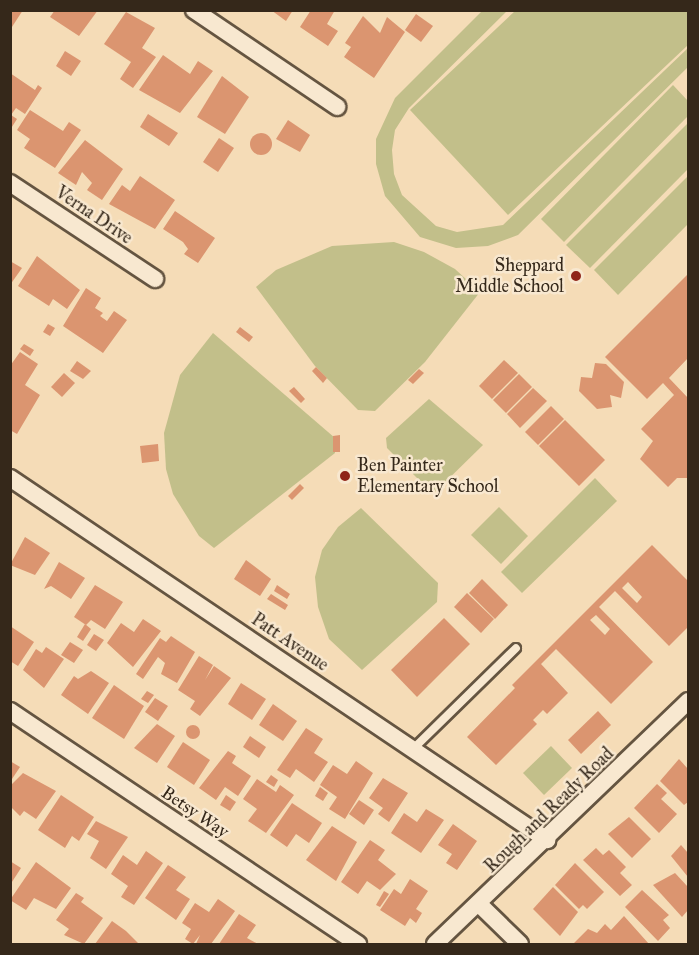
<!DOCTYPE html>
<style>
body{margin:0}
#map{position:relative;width:699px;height:955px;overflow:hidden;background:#f5dcb7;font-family:"IM FELL Great Primer",serif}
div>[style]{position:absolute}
.green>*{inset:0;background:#c2bf8a}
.building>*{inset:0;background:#db9570}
.round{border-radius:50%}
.roads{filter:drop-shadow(2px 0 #655541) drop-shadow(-2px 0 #655541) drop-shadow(0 2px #655541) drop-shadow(0 -2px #655541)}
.service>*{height:8px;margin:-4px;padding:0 4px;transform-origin:4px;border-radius:4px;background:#f8e8d0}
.minor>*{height:16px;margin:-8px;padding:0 8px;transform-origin:8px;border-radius:8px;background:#f8e8d0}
.dots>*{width:16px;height:16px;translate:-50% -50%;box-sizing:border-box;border:3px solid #f8e8d0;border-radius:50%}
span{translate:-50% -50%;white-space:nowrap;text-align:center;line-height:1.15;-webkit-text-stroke:5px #f8e8d0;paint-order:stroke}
.street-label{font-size:18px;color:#35281a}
.poi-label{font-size:18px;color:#35281a}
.right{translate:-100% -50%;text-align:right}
.left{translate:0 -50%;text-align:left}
.frame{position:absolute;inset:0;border:12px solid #35281a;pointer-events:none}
</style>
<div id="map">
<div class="green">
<i style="clip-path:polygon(483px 10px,507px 11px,409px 108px,395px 130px,392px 150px,394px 174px,402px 195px,436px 226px,457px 232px,503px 225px,688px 48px,688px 67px,518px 235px,488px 246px,456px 248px,420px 237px,385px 196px,376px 164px,376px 139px,395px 98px)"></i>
<i style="clip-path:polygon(515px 11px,688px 11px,688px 45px,508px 215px,410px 110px)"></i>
<i style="clip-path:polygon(673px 85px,688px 101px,688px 116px,564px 242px,541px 219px)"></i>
<i style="clip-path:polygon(688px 123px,688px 169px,590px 268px,566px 245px)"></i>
<i style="clip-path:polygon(688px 176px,688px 224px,618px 295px,594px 270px)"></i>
<i style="clip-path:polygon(394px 242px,424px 252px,455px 269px,480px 292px,425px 362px,375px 411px,358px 410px,315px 366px,256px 287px,276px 270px,332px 246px)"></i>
<i style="clip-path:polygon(213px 333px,335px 438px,335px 453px,214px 548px,199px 536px,173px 494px,166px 469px,164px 433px,180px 375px)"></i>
<i style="clip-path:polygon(429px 399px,483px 445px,433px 494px,387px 448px,386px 438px)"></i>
<i style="clip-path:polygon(595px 478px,617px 501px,522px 593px,501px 572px)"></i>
<i style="clip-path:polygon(499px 507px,528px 536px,501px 564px,471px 535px)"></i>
<i style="clip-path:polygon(361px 508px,438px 583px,437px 602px,362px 670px,329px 639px,318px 607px,315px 577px,322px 550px,338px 527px)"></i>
<i style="clip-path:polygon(551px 746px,572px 768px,544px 795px,523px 773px)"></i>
</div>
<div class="building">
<i style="clip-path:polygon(10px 10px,23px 10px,10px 30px)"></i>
<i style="clip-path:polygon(55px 10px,98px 10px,79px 36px,50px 17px)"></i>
<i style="clip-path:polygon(271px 10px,293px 10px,286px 21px)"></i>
<i style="clip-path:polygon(311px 10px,335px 10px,327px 24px,338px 31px,328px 46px,300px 27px)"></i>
<i style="clip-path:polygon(126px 12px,155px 28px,142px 48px,156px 57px,133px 88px,120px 79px,131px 62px,104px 44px)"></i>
<i style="clip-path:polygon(416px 14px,433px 26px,421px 42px,405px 30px)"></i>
<i style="clip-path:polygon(363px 16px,380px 33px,387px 17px,405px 32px,374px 78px,344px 57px,351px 47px,345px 43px)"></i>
<i style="clip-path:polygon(65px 51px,81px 61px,71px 76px,56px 66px)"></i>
<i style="clip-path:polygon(163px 55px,190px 74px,198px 61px,213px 71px,180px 113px,139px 90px)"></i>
<i style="clip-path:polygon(10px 73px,35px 90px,38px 85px,42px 88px,25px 114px,16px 108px,11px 115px,17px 119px,10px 130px)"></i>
<i style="clip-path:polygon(222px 76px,249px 97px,225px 134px,197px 117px)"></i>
<i style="clip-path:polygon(30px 110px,63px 131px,69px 122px,81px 130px,55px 168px,24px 148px,30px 139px,17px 130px)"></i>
<i style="clip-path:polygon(148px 114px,178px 133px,169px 146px,140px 127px)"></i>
<i style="clip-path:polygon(288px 120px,310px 135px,300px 152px,276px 139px)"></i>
<i class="round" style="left:250px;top:133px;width:22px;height:22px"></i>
<i style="clip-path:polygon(219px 138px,234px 148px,218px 172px,203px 162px)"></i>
<i style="clip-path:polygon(85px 140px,123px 169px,102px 200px,87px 190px,92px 183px,82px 172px,76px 185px,58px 173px)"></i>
<i style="clip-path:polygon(140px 176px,175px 200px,155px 229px,109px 204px,122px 185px,130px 191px)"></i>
<i style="clip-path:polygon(175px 211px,215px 238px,198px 263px,184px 254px,188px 249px,183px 242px,163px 229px)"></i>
<i style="clip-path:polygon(37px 256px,80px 290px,67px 309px,53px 299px,49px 306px,18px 286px)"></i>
<i style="clip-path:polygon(10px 261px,22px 268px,10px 285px)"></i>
<i style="clip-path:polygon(688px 274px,688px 358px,669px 378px,688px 398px,688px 478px,677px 478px,668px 487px,640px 459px,653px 441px,641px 429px,674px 395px,663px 383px,647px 399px,605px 357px)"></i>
<i style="clip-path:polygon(86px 288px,101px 298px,95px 308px,103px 313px,100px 316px,107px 321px,114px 311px,127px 320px,103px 353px,63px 326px)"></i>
<i style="clip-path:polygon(48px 324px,55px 328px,50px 336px,43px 332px)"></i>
<i style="clip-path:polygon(240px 327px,253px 337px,249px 342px,236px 332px)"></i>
<i style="clip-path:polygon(24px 344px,34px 350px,30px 356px,20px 349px)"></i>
<i style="clip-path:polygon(20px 352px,38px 364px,25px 385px,40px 395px,17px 434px,10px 430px,10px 366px)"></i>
<i style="clip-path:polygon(504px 360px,518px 373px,492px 399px,479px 386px)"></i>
<i style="clip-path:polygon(77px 361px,91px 371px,83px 379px,70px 371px)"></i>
<i style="clip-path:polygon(595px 363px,606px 364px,624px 382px,621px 398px,610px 395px,612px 407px,597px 409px,579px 391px,581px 377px,592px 378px)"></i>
<i style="clip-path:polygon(316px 367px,327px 378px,323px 383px,312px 371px)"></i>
<i style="clip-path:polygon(419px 369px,424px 373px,413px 384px,408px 380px)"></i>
<i style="clip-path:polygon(64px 373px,75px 383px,62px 397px,51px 387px)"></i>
<i style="clip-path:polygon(519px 374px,532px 387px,506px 413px,493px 400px)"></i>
<i style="clip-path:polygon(294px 387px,305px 399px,301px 403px,289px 391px)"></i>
<i style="clip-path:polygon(533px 388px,547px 401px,520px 428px,507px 414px)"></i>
<i style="clip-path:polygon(551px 406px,564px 419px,538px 445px,525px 432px)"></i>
<i style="clip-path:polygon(565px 420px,605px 460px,579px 486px,539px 446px)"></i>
<i style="clip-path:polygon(340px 435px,340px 452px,333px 452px,333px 436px)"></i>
<i style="clip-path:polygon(158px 444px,159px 461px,142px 463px,140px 446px)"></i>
<i style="clip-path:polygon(300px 484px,304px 488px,292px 500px,288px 496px)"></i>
<i style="clip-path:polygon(25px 537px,50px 553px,35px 575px,10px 565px)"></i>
<i style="clip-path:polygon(evenodd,652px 545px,688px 581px,688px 627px,669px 646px,615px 591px,599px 607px,653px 662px,611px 704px,556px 649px,541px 664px,568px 693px,547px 714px,543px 710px,533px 720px,537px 724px,496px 765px,467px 737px,515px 688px,512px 685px,652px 545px,628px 582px,642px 597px,637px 603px,622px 588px,628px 582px,652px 545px,596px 615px,610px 629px,605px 635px,590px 620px,596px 615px)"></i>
<i style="clip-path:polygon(246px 560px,271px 579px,260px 596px,234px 579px)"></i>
<i style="clip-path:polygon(59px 562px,85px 578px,71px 599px,51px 586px,44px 589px)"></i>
<i style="clip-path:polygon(482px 579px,508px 605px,495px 619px,469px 593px)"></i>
<i style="clip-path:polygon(95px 585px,123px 602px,105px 629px,91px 620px,86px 625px,74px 617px)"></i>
<i style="clip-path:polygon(277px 585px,290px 594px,287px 599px,274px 591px)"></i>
<i style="clip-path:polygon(467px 593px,494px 619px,481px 633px,454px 607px)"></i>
<i style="clip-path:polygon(271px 594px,288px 605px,285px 610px,267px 599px)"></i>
<i style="clip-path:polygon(444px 618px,470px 644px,417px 697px,391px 670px)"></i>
<i style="clip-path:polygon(143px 619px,161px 631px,133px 667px,107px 643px,121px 623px,134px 632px)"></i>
<i style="clip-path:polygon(85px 624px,91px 629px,83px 641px,77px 637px)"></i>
<i style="clip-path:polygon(10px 626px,34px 642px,18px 666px,10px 661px)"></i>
<i style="clip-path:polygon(94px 634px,104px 640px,96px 651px,87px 645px)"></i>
<i style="clip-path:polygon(171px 636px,195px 652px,177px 683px,161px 674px,165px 663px,158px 657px,143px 679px,136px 674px,160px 638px,166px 642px)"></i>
<i style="clip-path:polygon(70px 642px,83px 650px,74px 663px,61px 655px)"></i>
<i style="clip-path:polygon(46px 647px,64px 659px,44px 688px,23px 670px,36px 649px,42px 653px)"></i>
<i style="clip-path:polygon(199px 656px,213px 665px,205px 680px,214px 666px,231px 678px,200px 716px,190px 709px,195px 701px,178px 690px)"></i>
<i style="clip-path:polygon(91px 671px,109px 683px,88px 714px,61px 695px,74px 676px,78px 679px)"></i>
<i style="clip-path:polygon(241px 683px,266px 699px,252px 720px,228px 704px)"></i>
<i style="clip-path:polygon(114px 685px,144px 706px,124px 739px,92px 718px)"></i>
<i style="clip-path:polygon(147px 691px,154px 695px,148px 703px,141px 699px)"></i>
<i style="clip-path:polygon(155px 698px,168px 706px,158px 721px,145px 712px)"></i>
<i style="clip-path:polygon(273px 704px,297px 721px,283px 741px,259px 725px)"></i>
<i style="clip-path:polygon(598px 711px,611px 725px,581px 754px,568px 740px)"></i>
<i style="clip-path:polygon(157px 724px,175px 736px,157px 763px,134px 748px)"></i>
<i class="round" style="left:186px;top:725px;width:14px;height:14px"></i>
<i style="clip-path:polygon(306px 728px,323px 739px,314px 753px,328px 762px,314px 782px,296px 769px,290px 778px,277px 770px)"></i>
<i style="clip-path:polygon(250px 736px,266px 747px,259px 758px,243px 747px)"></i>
<i style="clip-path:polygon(183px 742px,210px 760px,194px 785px,167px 767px)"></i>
<i style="clip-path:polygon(228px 751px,236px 756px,232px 763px,251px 776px,238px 796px,225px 787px,216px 800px,199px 788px)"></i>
<i style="clip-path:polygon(679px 759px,688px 769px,688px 802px,684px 805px,660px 781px)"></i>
<i style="clip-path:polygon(10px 761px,20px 767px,10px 782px)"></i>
<i style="clip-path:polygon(356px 761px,373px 773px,345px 819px,329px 809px,337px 797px,320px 785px,333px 765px,347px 774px)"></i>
<i style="clip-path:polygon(23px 773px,56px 791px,36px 819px,24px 811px,20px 816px,10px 806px,12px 784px)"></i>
<i style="clip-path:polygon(271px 775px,278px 780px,274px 787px,266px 782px)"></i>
<i style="clip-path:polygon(383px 778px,408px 793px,389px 822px,378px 814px,383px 808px,369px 798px)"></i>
<i style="clip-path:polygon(257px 779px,276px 792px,280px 785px,294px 795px,266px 833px,248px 821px,257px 809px,243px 799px)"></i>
<i style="clip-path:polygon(657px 784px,667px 793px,661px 799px,677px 814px,659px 833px,634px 808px)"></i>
<i style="clip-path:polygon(320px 787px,328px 793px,323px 801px,315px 796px)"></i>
<i style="clip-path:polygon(61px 795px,94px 817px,79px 841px,72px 836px,65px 848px,38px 830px)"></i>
<i style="clip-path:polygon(226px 795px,236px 802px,230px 811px,220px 805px)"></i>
<i style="clip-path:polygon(359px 800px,374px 810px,364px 825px,349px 814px)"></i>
<i style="clip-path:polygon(292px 803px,322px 823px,309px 843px,296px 834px,287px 847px,270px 835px)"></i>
<i style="clip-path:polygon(426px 809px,444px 820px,421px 853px,391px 833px,404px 813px,417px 822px)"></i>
<i style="clip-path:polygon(629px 817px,651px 839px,632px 858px,608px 834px)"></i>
<i style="clip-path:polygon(96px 821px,128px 837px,106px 869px,90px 858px,99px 841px,87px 834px)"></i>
<i style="clip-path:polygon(453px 824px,477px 841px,457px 870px,446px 863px,452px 854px,438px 845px)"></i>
<i style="clip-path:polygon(332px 826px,357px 842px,336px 881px,306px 860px)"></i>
<i style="clip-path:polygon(370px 840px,385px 850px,378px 860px,396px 874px,380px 890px,367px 881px,358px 894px,341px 882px)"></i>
<i style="clip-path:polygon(681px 845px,688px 853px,688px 877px,671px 856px)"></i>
<i style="clip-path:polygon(596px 848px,603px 855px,609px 850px,626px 867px,620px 873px,632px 885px,620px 896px,583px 860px)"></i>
<i style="clip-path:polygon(146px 851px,163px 863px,134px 905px,121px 897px,128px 886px,111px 874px,123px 855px,137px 865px)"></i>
<i style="clip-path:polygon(10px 861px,21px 868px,10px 885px)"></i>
<i style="clip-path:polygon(36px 862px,71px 888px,56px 909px,34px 898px,26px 910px,10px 900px)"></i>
<i style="clip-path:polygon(575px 863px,604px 892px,587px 909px,583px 905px,579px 909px,555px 885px)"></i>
<i style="clip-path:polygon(168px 865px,186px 877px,176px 890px,190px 899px,176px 920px,145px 898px)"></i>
<i style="clip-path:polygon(675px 873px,688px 887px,688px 910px,682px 917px,653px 885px)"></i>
<i style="clip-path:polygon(410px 879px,428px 891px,416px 909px,422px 913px,416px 923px,410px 918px,405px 926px,380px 910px,394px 889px,401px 894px)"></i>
<i style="clip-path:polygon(553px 887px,578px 912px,560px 936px,533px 909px)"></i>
<i style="clip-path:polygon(642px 890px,669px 915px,663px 920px,670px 928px,658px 941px,625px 907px)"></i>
<i style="clip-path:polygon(384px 891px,389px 894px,380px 907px,376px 905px)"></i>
<i style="clip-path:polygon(76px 893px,84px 898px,81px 902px,103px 918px,84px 944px,64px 935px,69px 929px,56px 920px)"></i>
<i style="clip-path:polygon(218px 899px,235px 911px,211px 944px,196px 944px,200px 935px,193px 944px,185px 939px,191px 929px,182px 923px,195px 903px,209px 912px)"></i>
<i style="clip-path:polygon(239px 914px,256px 925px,247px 938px,258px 944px,219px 944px)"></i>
<i style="clip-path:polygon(624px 916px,649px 944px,573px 944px,588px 929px,597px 933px,605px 924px,611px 930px)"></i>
<i style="clip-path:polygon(112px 921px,126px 931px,139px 944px,95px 944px)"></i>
</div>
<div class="roads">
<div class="service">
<i style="left:413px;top:749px;width:144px;rotate:-44.4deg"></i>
</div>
<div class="minor">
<i style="left:194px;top:10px;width:173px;rotate:34.1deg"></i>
<i style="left:10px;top:183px;width:174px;rotate:33.5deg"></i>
<i style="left:10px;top:478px;width:648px;rotate:33.98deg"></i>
<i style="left:10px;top:711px;width:419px;rotate:33.8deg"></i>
<i style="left:479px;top:904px;width:57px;rotate:44.3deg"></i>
<i style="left:435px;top:944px;width:351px;rotate:-43.8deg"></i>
</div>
</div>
<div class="dots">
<i style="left:576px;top:276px;background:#8f2418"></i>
<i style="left:345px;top:476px;background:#8f2418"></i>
</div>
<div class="street-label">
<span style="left:94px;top:215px;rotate:34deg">Verna Drive</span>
<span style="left:290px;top:642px;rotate:34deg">Patt Avenue</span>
<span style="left:549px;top:810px;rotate:-44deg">Rough and Ready Road</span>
<span style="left:195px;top:812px;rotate:34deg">Betsy Way</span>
</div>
<div class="poi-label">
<span class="right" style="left:564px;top:276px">Sheppard<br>Middle School</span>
<span class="left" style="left:357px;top:476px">Ben Painter<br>Elementary School</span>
</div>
<div class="frame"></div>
</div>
